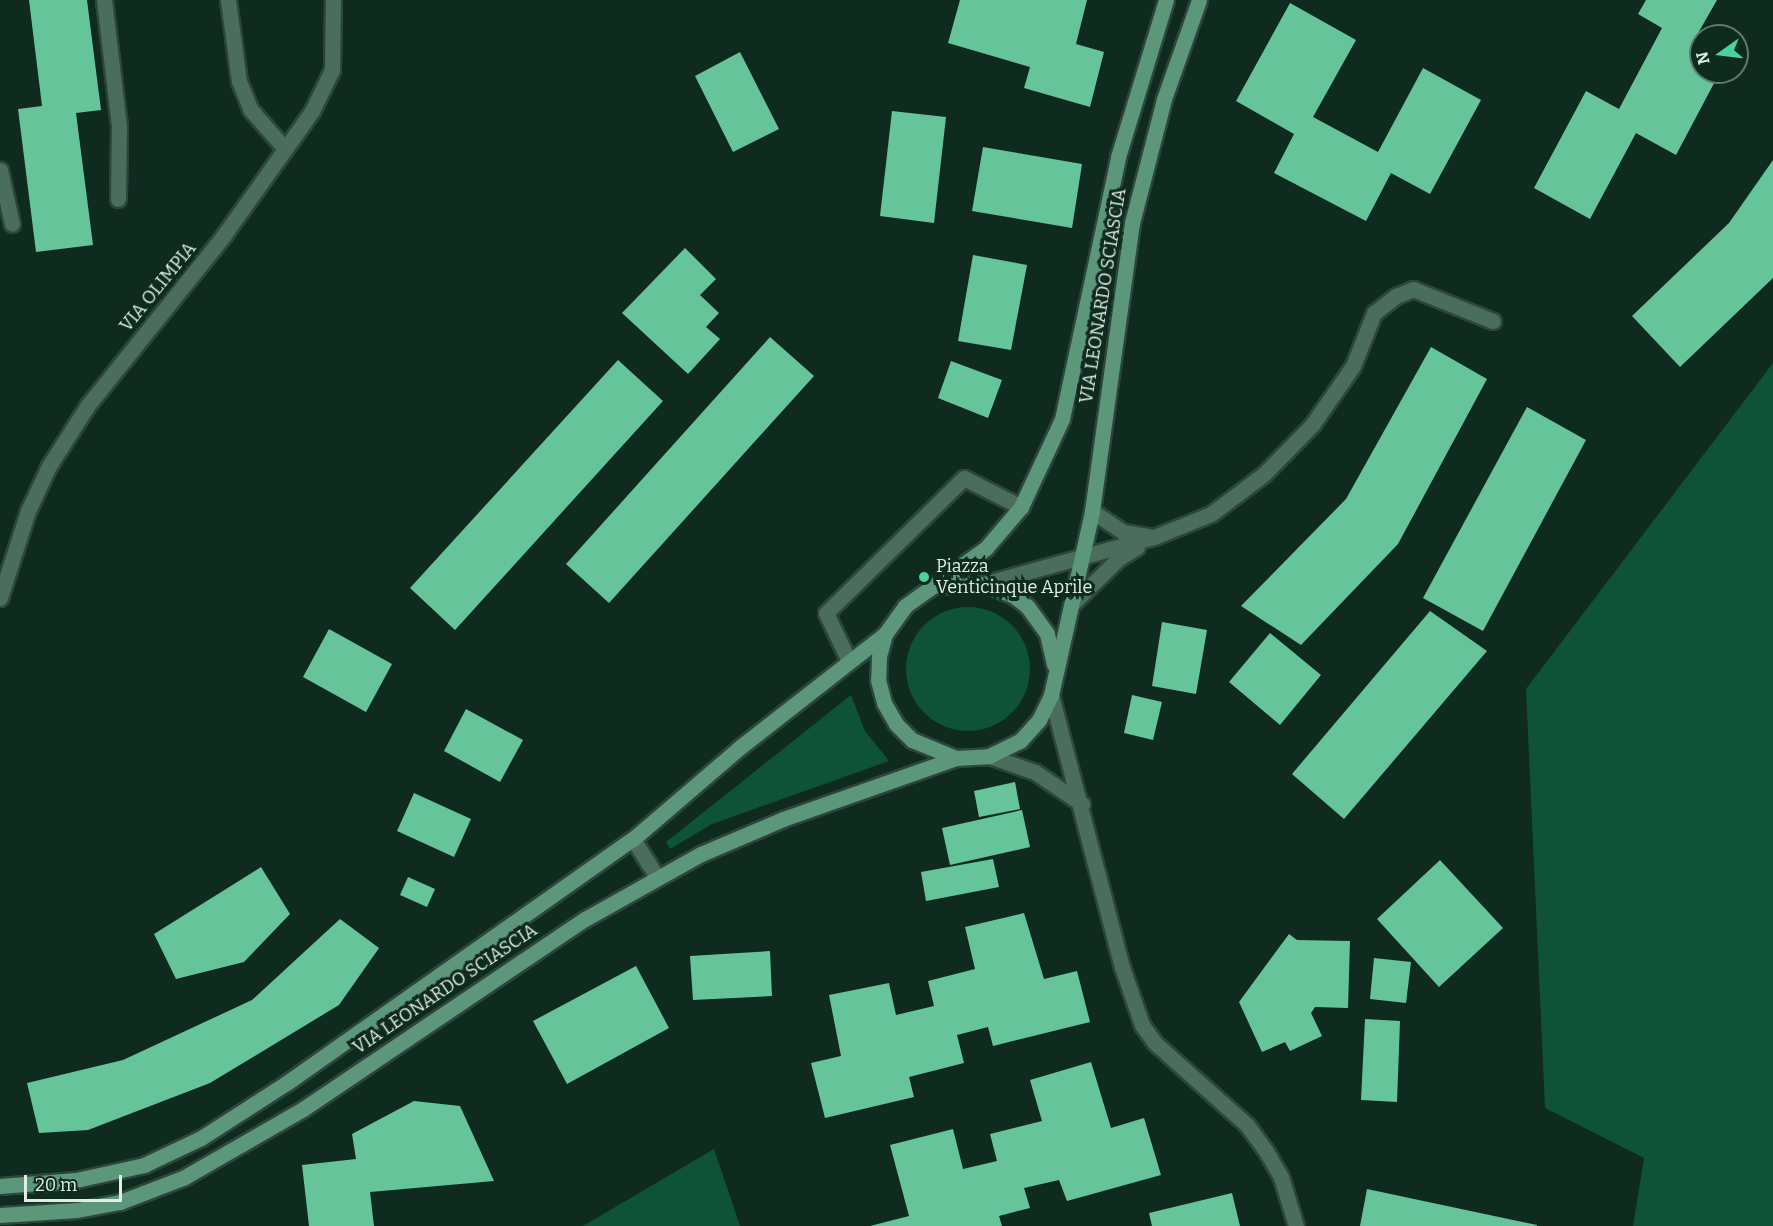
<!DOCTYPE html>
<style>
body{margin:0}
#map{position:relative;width:1773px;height:1226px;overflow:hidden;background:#0f2b1f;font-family:Bitter,serif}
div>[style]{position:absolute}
.green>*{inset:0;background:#0e5239}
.round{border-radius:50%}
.building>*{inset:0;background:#66c49a}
.roads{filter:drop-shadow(2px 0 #2c463b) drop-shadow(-2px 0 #2c463b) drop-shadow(0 2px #2c463b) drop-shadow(0 -2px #2c463b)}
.lane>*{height:15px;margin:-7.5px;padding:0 7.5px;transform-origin:7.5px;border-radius:7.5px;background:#4a6d5c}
.street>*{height:15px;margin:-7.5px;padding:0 7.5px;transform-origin:7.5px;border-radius:7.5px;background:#4a6d5c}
.secondary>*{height:15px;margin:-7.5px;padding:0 7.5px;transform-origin:7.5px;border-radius:7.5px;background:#5c967b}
.dots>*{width:16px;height:16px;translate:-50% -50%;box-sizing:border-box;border:3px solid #0f2b1f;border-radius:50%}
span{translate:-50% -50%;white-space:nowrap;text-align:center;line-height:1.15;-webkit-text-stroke:6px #0f2b1f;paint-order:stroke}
.street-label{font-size:18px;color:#deeee5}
.poi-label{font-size:18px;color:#deeee5}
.left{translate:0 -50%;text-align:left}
.north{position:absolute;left:1689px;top:24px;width:60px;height:60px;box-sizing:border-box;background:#0f2b1f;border:2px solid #62796e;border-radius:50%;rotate:256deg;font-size:16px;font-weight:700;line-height:24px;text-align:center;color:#deeee5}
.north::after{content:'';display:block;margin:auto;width:21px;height:27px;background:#49d49c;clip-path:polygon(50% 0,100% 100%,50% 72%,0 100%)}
.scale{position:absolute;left:24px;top:1175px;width:98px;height:27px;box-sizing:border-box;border:3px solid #deeee5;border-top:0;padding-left:8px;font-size:18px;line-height:21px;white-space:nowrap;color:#deeee5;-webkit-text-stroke:4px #0f2b1f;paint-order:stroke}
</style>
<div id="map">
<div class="green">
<i style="clip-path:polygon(1773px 363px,1773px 1226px,1633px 1226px,1644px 1158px,1545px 1108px,1526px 689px)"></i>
<i class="round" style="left:906px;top:607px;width:124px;height:124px"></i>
<i style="clip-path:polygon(851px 695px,865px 731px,889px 761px,712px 824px,670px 849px,666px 842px)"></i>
<i style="clip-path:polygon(714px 1149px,740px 1226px,583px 1226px)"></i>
</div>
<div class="building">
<i style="clip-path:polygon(29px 0,87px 0,101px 110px,76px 113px,93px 245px,36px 252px,18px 109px,42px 106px)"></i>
<i style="clip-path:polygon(960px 0,1087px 0,1076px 44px,1104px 52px,1090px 107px,1024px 88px,1030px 67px,948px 43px)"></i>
<i style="clip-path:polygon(1646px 0,1717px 0,1693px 42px,1701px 46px,1701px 72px,1720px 72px,1676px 155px,1636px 133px,1590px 219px,1534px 188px,1586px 91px,1619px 109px,1662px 28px,1638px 14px)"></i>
<i style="clip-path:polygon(1290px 3px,1356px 40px,1313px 117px,1378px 152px,1423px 68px,1481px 100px,1430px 194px,1391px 173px,1366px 221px,1274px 173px,1294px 134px,1236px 101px)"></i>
<i style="clip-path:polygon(740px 52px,779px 129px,733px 152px,695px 76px)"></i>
<i style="clip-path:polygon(892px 111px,946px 117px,934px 223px,880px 216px)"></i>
<i style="clip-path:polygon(983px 147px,1082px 164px,1072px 228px,972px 211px)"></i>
<i style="clip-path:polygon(1773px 160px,1773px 278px,1680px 367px,1632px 316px,1729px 223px)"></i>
<i style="clip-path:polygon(685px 248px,716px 279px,700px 295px,719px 313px,706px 327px,720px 339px,688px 374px,622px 313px)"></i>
<i style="clip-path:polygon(973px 255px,1027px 265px,1011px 350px,958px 341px)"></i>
<i style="clip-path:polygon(770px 337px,814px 376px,609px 603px,566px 564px)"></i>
<i style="clip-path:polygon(1431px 347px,1487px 379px,1398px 544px,1301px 645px,1241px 606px,1346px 499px)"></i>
<i style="clip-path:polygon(618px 360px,663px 401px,455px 630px,410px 588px)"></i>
<i style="clip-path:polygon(951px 361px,1002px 380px,988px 418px,938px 398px)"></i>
<i style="clip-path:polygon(1527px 407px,1586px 440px,1483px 631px,1423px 598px)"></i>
<i style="clip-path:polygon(1430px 611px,1487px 651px,1344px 819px,1292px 774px)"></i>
<i style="clip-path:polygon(1162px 622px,1207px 630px,1196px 694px,1152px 686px)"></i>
<i style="clip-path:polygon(329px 629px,392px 664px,366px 712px,303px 677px)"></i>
<i style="clip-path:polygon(1270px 633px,1321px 675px,1280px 725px,1229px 682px)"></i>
<i style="clip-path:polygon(1132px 695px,1162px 702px,1153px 740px,1124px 733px)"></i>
<i style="clip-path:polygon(466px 709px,523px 740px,500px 782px,444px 751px)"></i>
<i style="clip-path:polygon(1015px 782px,1020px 809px,979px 817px,974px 791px)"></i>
<i style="clip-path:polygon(414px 793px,471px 819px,454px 857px,397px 831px)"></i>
<i style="clip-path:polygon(1022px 810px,1030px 847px,950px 865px,942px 828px)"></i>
<i style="clip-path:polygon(993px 859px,999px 887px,926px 901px,921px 872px)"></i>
<i style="clip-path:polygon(1440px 860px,1503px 928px,1439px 987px,1377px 919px)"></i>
<i style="clip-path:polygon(261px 867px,290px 914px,244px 962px,176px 979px,154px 934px)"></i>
<i style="clip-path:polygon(408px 877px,435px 889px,427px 907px,400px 895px)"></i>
<i style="clip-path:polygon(1024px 913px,1044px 979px,1077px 971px,1090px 1022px,993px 1046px,988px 1027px,957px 1035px,964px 1063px,909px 1077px,914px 1097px,825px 1118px,811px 1063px,841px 1056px,829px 995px,889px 983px,896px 1015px,934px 1006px,928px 981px,975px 969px,965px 927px)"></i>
<i style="clip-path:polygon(340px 919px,379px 948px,339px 1005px,210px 1083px,88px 1130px,39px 1133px,27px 1083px,123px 1060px,252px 1000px)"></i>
<i style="clip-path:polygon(1289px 934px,1297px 940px,1350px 941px,1348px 1008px,1315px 1007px,1311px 1013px,1322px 1036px,1290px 1051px,1285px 1042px,1262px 1052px,1239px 1002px)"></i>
<i style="clip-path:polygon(770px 951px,772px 996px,693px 1000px,690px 956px)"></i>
<i style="clip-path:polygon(1374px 958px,1411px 962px,1406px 1003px,1370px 999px)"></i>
<i style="clip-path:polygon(636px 966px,669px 1028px,567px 1084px,533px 1021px)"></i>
<i style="clip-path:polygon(1365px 1019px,1400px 1021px,1397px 1102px,1361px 1100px)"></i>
<i style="clip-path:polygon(1091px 1062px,1111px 1128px,1144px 1118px,1161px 1175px,1067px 1201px,1059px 1180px,1024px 1188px,1030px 1208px,999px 1216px,1002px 1226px,870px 1226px,909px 1216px,890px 1145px,953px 1129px,963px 1169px,997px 1161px,990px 1134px,1042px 1121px,1030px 1080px)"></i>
<i style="clip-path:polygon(414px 1101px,460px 1106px,494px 1181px,370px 1192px,374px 1226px,309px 1226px,302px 1165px,356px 1159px,352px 1134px)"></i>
<i style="clip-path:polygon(1367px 1189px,1537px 1225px,1537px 1226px,1360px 1226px)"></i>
<i style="clip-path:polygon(1232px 1193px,1240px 1226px,1152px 1226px,1149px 1213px)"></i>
</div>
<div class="roads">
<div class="lane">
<i style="left:104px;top:0;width:127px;rotate:83.2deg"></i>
<i style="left:119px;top:126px;width:73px;rotate:90.8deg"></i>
<i style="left:0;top:170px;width:55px;rotate:77.5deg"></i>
<i style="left:849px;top:661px;width:53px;rotate:-115.6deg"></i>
<i style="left:826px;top:613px;width:193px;rotate:-44.4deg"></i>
<i style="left:964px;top:478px;width:64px;rotate:27deg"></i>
</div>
<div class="street">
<i style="left:228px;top:0;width:82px;rotate:82.3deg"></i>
<i style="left:239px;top:81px;width:31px;rotate:68deg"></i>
<i style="left:251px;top:110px;width:52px;rotate:48.9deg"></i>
<i style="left:1092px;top:511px;width:37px;rotate:34deg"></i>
<i style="left:1123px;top:532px;width:25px;rotate:9deg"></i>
<i style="left:983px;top:584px;width:177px;rotate:-15.4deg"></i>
<i style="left:1154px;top:537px;width:61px;rotate:-22deg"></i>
<i style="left:1211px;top:514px;width:66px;rotate:-37deg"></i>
<i style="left:1264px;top:474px;width:69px;rotate:-45.6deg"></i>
<i style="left:1312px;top:425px;width:72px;rotate:-55.2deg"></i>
<i style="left:1353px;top:366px;width:57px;rotate:-68.4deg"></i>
<i style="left:1374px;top:313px;width:28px;rotate:-38deg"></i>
<i style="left:1396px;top:296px;width:18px;rotate:-22deg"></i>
<i style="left:1413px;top:289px;width:86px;rotate:21.8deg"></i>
<i style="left:0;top:598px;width:91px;rotate:-72.2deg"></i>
<i style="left:28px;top:511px;width:50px;rotate:-65deg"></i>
<i style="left:49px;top:466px;width:72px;rotate:-57.4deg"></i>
<i style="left:88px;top:405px;width:218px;rotate:-51.3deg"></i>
<i style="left:224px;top:235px;width:152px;rotate:-54.6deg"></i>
<i style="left:312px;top:111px;width:46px;rotate:-64deg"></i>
<i style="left:332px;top:70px;width:70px;rotate:-89.2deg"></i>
<i style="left:1072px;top:604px;width:66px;rotate:-44.4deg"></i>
<i style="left:1119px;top:558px;width:21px;rotate:-31deg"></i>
<i style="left:1051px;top:695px;width:281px;rotate:75.4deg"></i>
<i style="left:1122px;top:967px;width:61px;rotate:71deg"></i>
<i style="left:1142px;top:1025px;width:22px;rotate:54deg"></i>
<i style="left:1155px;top:1043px;width:123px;rotate:41.7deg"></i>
<i style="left:1247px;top:1125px;width:32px;rotate:54deg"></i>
<i style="left:1266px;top:1151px;width:30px;rotate:60deg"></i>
<i style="left:1281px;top:1177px;width:51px;rotate:73deg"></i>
<i style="left:989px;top:756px;width:49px;rotate:19.2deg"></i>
<i style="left:1035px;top:772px;width:57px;rotate:34.2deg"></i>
<i style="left:633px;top:839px;width:45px;rotate:57.7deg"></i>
</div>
<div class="secondary">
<i style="left:939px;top:586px;width:44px;rotate:-2.6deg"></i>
<i style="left:983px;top:584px;width:33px;rotate:21deg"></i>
<i style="left:1014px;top:596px;width:16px;rotate:38deg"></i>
<i style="left:1027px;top:606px;width:34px;rotate:54deg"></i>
<i style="left:1047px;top:634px;width:31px;rotate:77deg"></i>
<i style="left:885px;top:634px;width:24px;rotate:105deg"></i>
<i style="left:879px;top:657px;width:23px;rotate:92deg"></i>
<i style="left:878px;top:680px;width:24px;rotate:75deg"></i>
<i style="left:884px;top:703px;width:24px;rotate:60deg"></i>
<i style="left:896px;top:724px;width:23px;rotate:45deg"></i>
<i style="left:912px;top:740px;width:48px;rotate:22.2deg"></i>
<i style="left:0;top:1186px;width:76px;rotate:-4.5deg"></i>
<i style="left:76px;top:1180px;width:70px;rotate:-12.4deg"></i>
<i style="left:144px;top:1165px;width:63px;rotate:-25.3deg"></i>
<i style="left:201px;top:1138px;width:103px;rotate:-32.8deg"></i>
<i style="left:288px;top:1082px;width:422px;rotate:-35.2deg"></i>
<i style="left:633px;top:839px;width:140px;rotate:-40.6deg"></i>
<i style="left:739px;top:748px;width:185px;rotate:-38deg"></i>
<i style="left:885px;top:634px;width:34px;rotate:-54deg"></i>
<i style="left:905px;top:606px;width:100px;rotate:-35.6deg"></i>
<i style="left:986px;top:548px;width:54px;rotate:-49.5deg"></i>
<i style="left:1021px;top:507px;width:97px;rotate:-65deg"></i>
<i style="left:1062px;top:419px;width:268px;rotate:-77.9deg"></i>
<i style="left:1118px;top:157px;width:164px;rotate:-73deg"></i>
<i style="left:0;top:1215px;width:77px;rotate:-3.7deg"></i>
<i style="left:77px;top:1210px;width:44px;rotate:-10.5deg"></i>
<i style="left:120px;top:1202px;width:67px;rotate:-20.9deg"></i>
<i style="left:183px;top:1178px;width:138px;rotate:-29.9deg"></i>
<i style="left:303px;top:1109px;width:340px;rotate:-34deg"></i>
<i style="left:585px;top:919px;width:133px;rotate:-29.3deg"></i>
<i style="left:701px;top:854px;width:89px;rotate:-23.1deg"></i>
<i style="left:783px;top:819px;width:183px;rotate:-19.4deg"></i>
<i style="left:956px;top:758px;width:33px;rotate:-3deg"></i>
<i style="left:989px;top:756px;width:34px;rotate:-26deg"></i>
<i style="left:1020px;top:741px;width:28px;rotate:-48deg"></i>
<i style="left:1039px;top:720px;width:28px;rotate:-64deg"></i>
<i style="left:1051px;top:695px;width:189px;rotate:-77.4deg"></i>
<i style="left:1092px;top:511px;width:291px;rotate:-82.1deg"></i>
<i style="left:1132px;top:223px;width:128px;rotate:-75.5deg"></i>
<i style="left:1164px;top:99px;width:105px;rotate:-70.5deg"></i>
</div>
</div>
<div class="dots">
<i style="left:924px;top:577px;background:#49d49c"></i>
</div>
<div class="street-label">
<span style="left:158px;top:287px;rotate:-51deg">VIA OLIMPIA</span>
<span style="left:1103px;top:296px;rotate:-81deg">VIA LEONARDO SCIASCIA</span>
<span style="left:445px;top:989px;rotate:-34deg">VIA LEONARDO SCIASCIA</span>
</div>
<div class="poi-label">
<span class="left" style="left:936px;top:577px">Piazza<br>Venticinque Aprile</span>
</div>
<div class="north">N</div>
<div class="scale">20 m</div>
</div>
